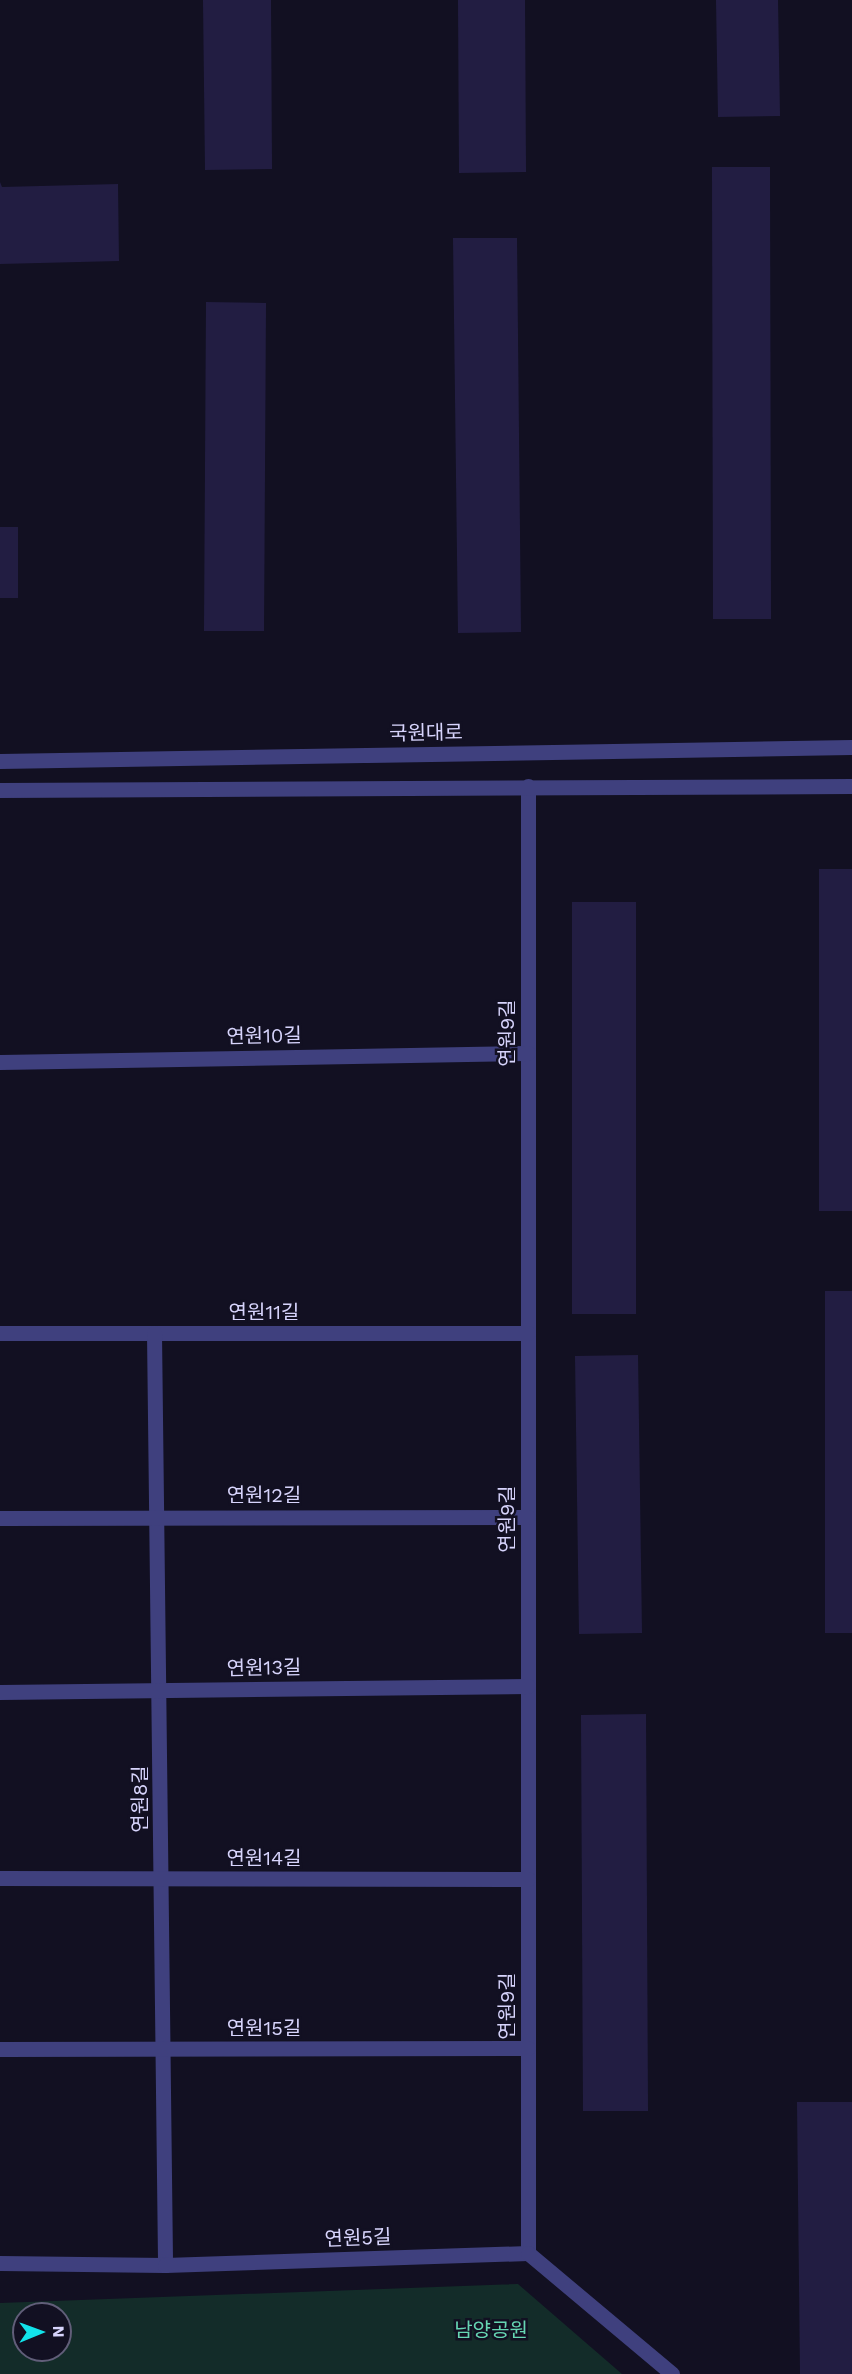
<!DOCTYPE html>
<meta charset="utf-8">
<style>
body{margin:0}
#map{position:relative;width:852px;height:2374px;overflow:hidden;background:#121022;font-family:"Work Sans","Noto Sans KR",sans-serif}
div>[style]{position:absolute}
.green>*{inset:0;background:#132c29}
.building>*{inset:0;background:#221d42}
.minor>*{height:15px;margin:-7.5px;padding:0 7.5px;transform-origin:7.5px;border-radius:7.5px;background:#3f407e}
span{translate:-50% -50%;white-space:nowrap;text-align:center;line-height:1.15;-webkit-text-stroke:5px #121022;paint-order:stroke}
.street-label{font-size:20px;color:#d7d4fc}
.park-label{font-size:20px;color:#66d6b3}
.north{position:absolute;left:12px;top:2302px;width:60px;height:60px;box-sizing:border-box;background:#121022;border:2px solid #615e79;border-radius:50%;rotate:89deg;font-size:16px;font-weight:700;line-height:24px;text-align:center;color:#d7d4fc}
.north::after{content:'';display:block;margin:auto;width:21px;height:27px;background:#12e2ea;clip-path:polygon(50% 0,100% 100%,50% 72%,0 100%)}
</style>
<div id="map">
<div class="green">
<i style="clip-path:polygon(evenodd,518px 2284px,622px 2374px,0 2374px,0 2303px,518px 2284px,24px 2314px,60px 2314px,60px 2350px,24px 2350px,24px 2314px)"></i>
</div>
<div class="building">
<i style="clip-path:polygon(203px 0,271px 0,272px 169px,205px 170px)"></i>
<i style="clip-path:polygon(458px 0,525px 0,526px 172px,459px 173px)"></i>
<i style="clip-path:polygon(716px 0,778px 0,780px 116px,718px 117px)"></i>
<i style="clip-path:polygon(712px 167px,770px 167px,771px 619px,713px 619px)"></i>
<i style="clip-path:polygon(0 182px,2px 187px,118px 184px,119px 261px,0 264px)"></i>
<i style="clip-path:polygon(453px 238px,517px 238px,521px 632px,458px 633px)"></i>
<i style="clip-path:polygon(206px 302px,266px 303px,264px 631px,204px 631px)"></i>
<i style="clip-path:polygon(0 527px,18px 527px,18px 598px,0 598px)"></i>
<i style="clip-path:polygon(819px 869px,852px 869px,852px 1211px,819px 1211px)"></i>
<i style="clip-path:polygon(572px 902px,636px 902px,636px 1314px,572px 1314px)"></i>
<i style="clip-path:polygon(825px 1291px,852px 1291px,852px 1633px,825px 1633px)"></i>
<i style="clip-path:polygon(638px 1355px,642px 1633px,579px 1634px,575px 1356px)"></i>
<i style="clip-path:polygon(646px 1714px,648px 2111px,583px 2111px,581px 1715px)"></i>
<i style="clip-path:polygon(797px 2102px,852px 2102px,852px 2374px,800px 2374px)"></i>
</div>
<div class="minor">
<i style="left:0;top:761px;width:852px;rotate:-0.94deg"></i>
<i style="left:528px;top:786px;width:1467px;rotate:90deg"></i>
<i style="left:0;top:790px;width:852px;rotate:-0.27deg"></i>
<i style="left:0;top:1062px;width:528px;rotate:-0.98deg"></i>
<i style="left:0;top:1333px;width:528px"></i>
<i style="left:154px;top:1333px;width:932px;rotate:89.32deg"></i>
<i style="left:0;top:1518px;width:528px;rotate:-0.11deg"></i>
<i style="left:0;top:1692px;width:528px;rotate:-0.65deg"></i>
<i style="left:0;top:1878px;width:528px;rotate:0.11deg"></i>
<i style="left:0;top:2049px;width:528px;rotate:-0.11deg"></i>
<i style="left:0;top:2263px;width:165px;rotate:0.7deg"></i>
<i style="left:165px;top:2265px;width:363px;rotate:-1.9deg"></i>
<i style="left:528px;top:2253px;width:188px;rotate:40deg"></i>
</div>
<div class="street-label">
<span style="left:426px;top:733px;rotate:-1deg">국원대로</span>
<span style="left:507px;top:1033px;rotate:-90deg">연원9길</span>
<span style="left:264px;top:1036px;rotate:-1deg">연원10길</span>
<span style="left:264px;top:1312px">연원11길</span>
<span style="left:264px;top:1495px">연원12길</span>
<span style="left:507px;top:1519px;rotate:-90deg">연원9길</span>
<span style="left:264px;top:1668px;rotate:-1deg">연원13길</span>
<span style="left:140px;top:1799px;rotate:-90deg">연원8길</span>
<span style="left:264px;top:1858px">연원14길</span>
<span style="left:507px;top:2006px;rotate:-90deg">연원9길</span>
<span style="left:264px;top:2028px">연원15길</span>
<span style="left:358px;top:2238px;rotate:-2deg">연원5길</span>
</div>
<div class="park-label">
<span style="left:491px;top:2330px">남양공원</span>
</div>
<div class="north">N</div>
</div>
